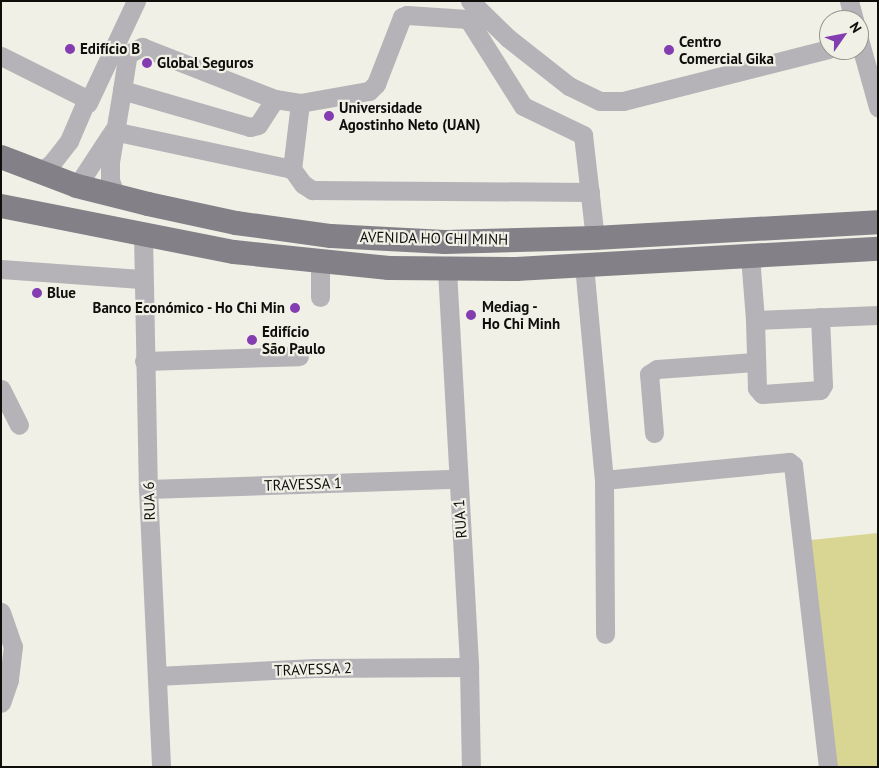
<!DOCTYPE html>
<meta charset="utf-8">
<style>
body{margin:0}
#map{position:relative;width:879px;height:768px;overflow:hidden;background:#f0f0e6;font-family:"PT Sans",sans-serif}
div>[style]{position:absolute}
.green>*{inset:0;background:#d9d593}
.minor>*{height:19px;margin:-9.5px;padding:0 9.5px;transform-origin:9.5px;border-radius:9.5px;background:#b5b3b7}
.major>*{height:24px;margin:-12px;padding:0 12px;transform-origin:12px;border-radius:12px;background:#848087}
.dots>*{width:14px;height:14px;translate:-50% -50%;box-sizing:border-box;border:2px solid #f0f0e6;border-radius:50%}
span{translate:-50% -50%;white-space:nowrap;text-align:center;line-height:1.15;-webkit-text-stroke:4.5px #f0f0e6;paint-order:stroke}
.poi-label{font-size:15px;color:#0e0e0b;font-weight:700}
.left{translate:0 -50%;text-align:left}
.right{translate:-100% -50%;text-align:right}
.street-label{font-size:15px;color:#0e0e0b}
.frame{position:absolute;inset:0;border:2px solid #0e0e0b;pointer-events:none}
.north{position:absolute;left:819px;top:10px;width:50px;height:50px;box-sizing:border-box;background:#f0f0e6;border:1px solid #96968e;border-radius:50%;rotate:57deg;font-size:14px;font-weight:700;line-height:20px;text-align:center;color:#0e0e0b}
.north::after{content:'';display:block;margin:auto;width:18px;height:22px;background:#833db1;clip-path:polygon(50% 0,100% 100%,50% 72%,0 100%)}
</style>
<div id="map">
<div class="green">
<i style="clip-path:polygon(878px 533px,878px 767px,836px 767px,811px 540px)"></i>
</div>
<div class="minor">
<i style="left:470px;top:1px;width:53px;rotate:44.2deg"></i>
<i style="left:508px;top:38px;width:78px;rotate:38.2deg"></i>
<i style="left:569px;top:86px;width:34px;rotate:26deg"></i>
<i style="left:600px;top:101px;width:23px"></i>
<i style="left:623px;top:101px;width:212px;rotate:-14.2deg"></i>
<i style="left:849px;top:1px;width:20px;rotate:75deg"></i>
<i style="left:859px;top:39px;width:71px;rotate:74.4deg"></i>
<i style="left:1px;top:56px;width:96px;rotate:26.6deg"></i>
<i style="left:87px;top:99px;width:46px;rotate:113.2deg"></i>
<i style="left:69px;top:141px;width:29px;rotate:128deg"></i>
<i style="left:51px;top:164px;width:14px;rotate:146deg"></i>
<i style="left:122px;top:90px;width:36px;rotate:-81deg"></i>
<i style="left:128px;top:54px;width:16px;rotate:-27deg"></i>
<i style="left:142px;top:47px;width:143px;rotate:21.4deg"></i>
<i style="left:88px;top:103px;width:113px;rotate:-64.8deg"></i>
<i style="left:300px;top:103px;width:66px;rotate:96.9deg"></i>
<i style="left:292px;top:169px;width:19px;rotate:54deg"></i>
<i style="left:303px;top:184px;width:11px;rotate:34deg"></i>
<i style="left:312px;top:190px;width:278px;rotate:0.4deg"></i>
<i style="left:113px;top:131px;width:183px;rotate:12deg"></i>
<i style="left:77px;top:186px;width:62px;rotate:-56.8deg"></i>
<i style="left:116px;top:196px;width:17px;rotate:-111deg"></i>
<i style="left:110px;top:180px;width:18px;rotate:-90deg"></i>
<i style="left:110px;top:162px;width:73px;rotate:-80.5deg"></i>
<i style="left:122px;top:90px;width:133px;rotate:16.1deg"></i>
<i style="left:250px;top:127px;width:8px;rotate:-14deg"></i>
<i style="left:258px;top:125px;width:31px;rotate:-57deg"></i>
<i style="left:275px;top:99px;width:25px;rotate:9deg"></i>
<i style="left:300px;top:103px;width:70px;rotate:-9.9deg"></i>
<i style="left:369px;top:91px;width:10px;rotate:-45deg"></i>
<i style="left:376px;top:84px;width:72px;rotate:-68.8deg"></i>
<i style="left:402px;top:17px;width:5px;rotate:-22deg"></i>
<i style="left:407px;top:15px;width:61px;rotate:3.8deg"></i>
<i style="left:468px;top:19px;width:103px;rotate:57.7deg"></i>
<i style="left:523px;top:106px;width:67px;rotate:25.8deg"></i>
<i style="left:583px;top:135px;width:104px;rotate:83.4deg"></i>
<i style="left:143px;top:234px;width:255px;rotate:88.9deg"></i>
<i style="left:148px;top:489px;width:278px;rotate:87.3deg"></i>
<i style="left:750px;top:256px;width:64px;rotate:85.5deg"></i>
<i style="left:584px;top:265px;width:216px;rotate:84.7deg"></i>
<i style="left:604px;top:480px;width:154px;rotate:89.6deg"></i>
<i style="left:1px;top:269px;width:140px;rotate:4.1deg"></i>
<i style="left:447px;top:270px;width:398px;rotate:86.8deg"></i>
<i style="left:469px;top:667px;width:100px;rotate:88.9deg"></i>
<i style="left:320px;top:297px;width:36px;rotate:-90deg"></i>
<i style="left:820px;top:317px;width:68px;rotate:87.5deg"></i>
<i style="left:823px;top:385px;width:6px;rotate:121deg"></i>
<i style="left:820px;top:390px;width:58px;rotate:176.1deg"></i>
<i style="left:762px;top:394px;width:8px;rotate:-130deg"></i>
<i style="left:757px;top:388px;width:68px;rotate:-91.7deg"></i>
<i style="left:755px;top:320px;width:123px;rotate:-2.3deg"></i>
<i style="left:144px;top:361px;width:155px;rotate:-1.8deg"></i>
<i style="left:1px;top:389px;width:40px;rotate:63.4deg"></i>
<i style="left:654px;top:433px;width:59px;rotate:-94.8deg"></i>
<i style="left:649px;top:374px;width:9px;rotate:-32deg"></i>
<i style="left:657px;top:369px;width:98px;rotate:-4.1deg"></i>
<i style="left:604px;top:480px;width:186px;rotate:-5.6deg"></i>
<i style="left:789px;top:462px;width:5px;rotate:37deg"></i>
<i style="left:793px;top:465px;width:304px;rotate:83.4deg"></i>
<i style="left:148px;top:489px;width:309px;rotate:-1.9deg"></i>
<i style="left:1px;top:612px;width:36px;rotate:71deg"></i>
<i style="left:13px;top:646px;width:34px;rotate:97deg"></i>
<i style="left:9px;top:680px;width:24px;rotate:109deg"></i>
<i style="left:157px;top:676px;width:157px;rotate:-2.9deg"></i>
<i style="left:314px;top:668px;width:155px;rotate:-0.4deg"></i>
</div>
<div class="major">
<i style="left:1px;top:157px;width:81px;rotate:20.9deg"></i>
<i style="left:77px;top:186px;width:73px;rotate:14.2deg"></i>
<i style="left:148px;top:204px;width:90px;rotate:12.2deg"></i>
<i style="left:236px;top:223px;width:96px;rotate:7.8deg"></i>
<i style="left:331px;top:236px;width:114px;rotate:3deg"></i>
<i style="left:445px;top:242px;width:150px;rotate:-1.5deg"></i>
<i style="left:595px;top:238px;width:283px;rotate:-3.2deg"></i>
<i style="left:1px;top:206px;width:237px;rotate:11.2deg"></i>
<i style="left:234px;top:252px;width:156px;rotate:5.9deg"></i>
<i style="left:389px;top:268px;width:127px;rotate:0.5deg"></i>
<i style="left:516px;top:269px;width:363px;rotate:-3.2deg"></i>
</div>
<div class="dots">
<i style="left:70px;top:49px;background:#833db1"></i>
<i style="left:669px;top:50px;background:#833db1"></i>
<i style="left:147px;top:63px;background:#833db1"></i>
<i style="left:329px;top:116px;background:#833db1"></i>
<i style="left:37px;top:293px;background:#833db1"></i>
<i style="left:295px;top:308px;background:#833db1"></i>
<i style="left:471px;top:315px;background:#833db1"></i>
<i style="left:252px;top:340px;background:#833db1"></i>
</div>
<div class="poi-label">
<span class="left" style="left:679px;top:50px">Centro<br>Comercial Gika</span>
<span class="left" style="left:80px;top:49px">Edifício B</span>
<span class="left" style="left:157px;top:63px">Global Seguros</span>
<span class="left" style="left:339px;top:116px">Universidade<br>Agostinho Neto (UAN)</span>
<span class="left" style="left:47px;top:293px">Blue</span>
<span class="left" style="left:482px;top:315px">Mediag -<br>Ho Chi Minh</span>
<span class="right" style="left:285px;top:308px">Banco Económico - Ho Chi Min</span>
<span class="left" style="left:262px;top:340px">Edifício<br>São Paulo</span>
</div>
<div class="street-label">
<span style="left:434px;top:238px;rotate:1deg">AVENIDA HO CHI MINH</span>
<span style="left:303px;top:484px;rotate:-2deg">TRAVESSA 1</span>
<span style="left:149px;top:501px;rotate:-92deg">RUA 6</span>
<span style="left:460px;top:519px;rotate:-94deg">RUA 1</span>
<span style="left:313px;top:669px;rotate:-2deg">TRAVESSA 2</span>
</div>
<div class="frame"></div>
<div class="north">N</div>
</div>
